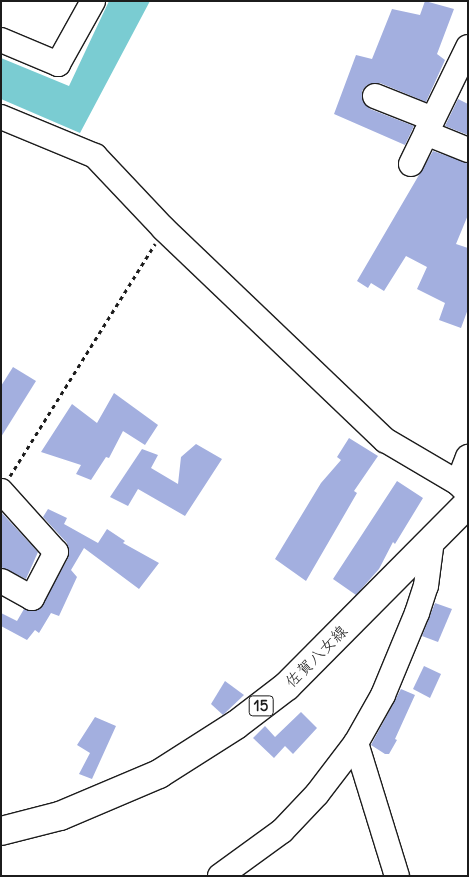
<!DOCTYPE html>
<meta charset="utf-8">
<style>
body{margin:0}
#map{position:relative;width:469px;height:877px;overflow:hidden;background:#fff;font-family:Delius,"Klee One",sans-serif}
div>[style]{position:absolute}
.water>*{inset:0;background:#7accd2}
.building>*{inset:0;background:#a3afdf}
.path>*{height:3px;margin-top:-1.5px;transform-origin:0;background:repeating-linear-gradient(90deg,#1c1c1c 0 4px,transparent 0 8px)}
.roads{filter:drop-shadow(1px 0 #1c1c1c) drop-shadow(-1px 0 #1c1c1c) drop-shadow(0 1px #1c1c1c) drop-shadow(0 -1px #1c1c1c)}
.minor>*{height:24px;margin:-12px;padding:0 12px;transform-origin:12px;border-radius:12px;background:#fff}
.major>*{height:28px;margin:-14px;padding:0 14px;transform-origin:14px;border-radius:14px;background:#fff}
span{translate:-50% -50%;white-space:nowrap;text-align:center;line-height:1.15;-webkit-text-stroke:4.5px #fff;paint-order:stroke}
.shield-label span{padding:1px 4px;background:#fff;border:1px solid;border-radius:4px;-webkit-text-stroke-width:0}
.shield-label{font-size:15px;color:#1c1c1c;font-weight:700}
.street-label{font-size:16px;color:#1c1c1c}
.frame{position:absolute;inset:0;border:2px solid #1c1c1c;pointer-events:none}
</style>
<div id="map">
<div class="water">
<i style="clip-path:polygon(109px 1px,150px 1px,80px 133px,1px 99px,1px 58px,69px 86px)"></i>
</div>
<div class="building">
<i style="clip-path:polygon(425px 1px,454px 9px,437px 54px,445px 60px,426px 102px,380px 83px,367px 85px,362px 91px,362px 98px,370px 109px,414px 126px,405px 145px,334px 114px,356px 55px,372px 59px,392px 9px,420px 15px)"></i>
<i style="clip-path:polygon(458px 99px,468px 104px,468px 135px,445px 126px)"></i>
<i style="clip-path:polygon(433px 151px,468px 163px,468px 215px,456px 244px,468px 248px,468px 309px,461px 328px,439px 320px,445px 303px,417px 289px,427px 267px,406px 256px,384px 291px,371px 283px,368px 288px,357px 281px)"></i>
<i style="clip-path:polygon(13px 367px,36px 381px,1px 437px,1px 386px)"></i>
<i style="clip-path:polygon(114px 393px,158px 425px,145px 445px,123px 431px,109px 458px,106px 457px,91px 480px,76px 474px,81px 465px,41px 452px,72px 404px,97px 423px)"></i>
<i style="clip-path:polygon(349px 438px,378px 456px,354px 491px,357px 493px,306px 581px,275px 559px,321px 483px,341px 460px,337px 457px)"></i>
<i style="clip-path:polygon(196px 444px,222px 459px,185px 516px,138px 489px,128px 506px,110px 497px,142px 449px,158px 455px,151px 468px,178px 484px,181px 457px)"></i>
<i style="clip-path:polygon(397px 481px,423px 498px,395px 544px,393px 542px,379px 569px,356px 595px,333px 579px)"></i>
<i style="clip-path:polygon(48px 509px,67px 518px,64px 524px,98px 543px,107px 529px,125px 541px,123px 543px,159px 563px,139px 589px,84px 548px,71px 570px,77px 577px,59px 616px,51px 613px,39px 633px,35px 630px,27px 640px,1px 626px,1px 613px,17px 621px,24px 609px,40px 609px,68px 558px,67px 543px,43px 517px)"></i>
<i style="clip-path:polygon(1px 512px,38px 552px,26px 579px,1px 567px)"></i>
<i style="clip-path:polygon(435px 603px,452px 609px,438px 642px,422px 636px)"></i>
<i style="clip-path:polygon(424px 666px,441px 674px,430px 698px,413px 689px)"></i>
<i style="clip-path:polygon(225px 681px,244px 695px,223px 715px,211px 704px)"></i>
<i style="clip-path:polygon(401px 689px,415px 695px,395px 739px,397px 740px,389px 754px,385px 754px,371px 745px)"></i>
<i style="clip-path:polygon(301px 712px,317px 728px,293px 754px,285px 746px,274px 758px,253px 738px,265px 726px,275px 737px)"></i>
<i style="clip-path:polygon(95px 717px,116px 726px,92px 779px,79px 774px,90px 753px,77px 745px)"></i>
</div>
<div class="path">
<i style="left:10px;top:476px;width:274px;rotate:-58deg"></i>
</div>
<div class="roads">
<div class="minor">
<i style="left:1px;top:40px;width:62px;rotate:22.8deg"></i>
<i style="left:58px;top:64px;width:72px;rotate:-60.9deg"></i>
<i style="left:375px;top:96px;width:62px;rotate:21.6deg"></i>
<i style="left:1px;top:117px;width:102px;rotate:22.5deg"></i>
<i style="left:95px;top:156px;width:100px;rotate:46.6deg"></i>
<i style="left:164px;top:229px;width:306px;rotate:43.7deg"></i>
<i style="left:385px;top:440px;width:85px;rotate:30.5deg"></i>
<i style="left:458px;top:483px;width:14px;rotate:45deg"></i>
<i style="left:426px;top:133px;width:45px;rotate:22deg"></i>
<i style="left:411px;top:164px;width:130px;rotate:-64deg"></i>
<i style="left:458px;top:483px;width:28px;rotate:-69deg"></i>
<i style="left:1px;top:491px;width:82px;rotate:48deg"></i>
<i style="left:56px;top:552px;width:52px;rotate:117.6deg"></i>
<i style="left:32px;top:598px;width:35px;rotate:-151deg"></i>
<i style="left:356px;top:743px;width:139px;rotate:72.9deg"></i>
<i style="left:220px;top:876px;width:77px;rotate:-36deg"></i>
<i style="left:282px;top:831px;width:51px;rotate:-46.6deg"></i>
<i style="left:317px;top:794px;width:64px;rotate:-52.6deg"></i>
<i style="left:356px;top:743px;width:55px;rotate:-60.6deg"></i>
<i style="left:383px;top:695px;width:89px;rotate:-67.5deg"></i>
<i style="left:417px;top:613px;width:28px;rotate:-72deg"></i>
<i style="left:426px;top:586px;width:46px;rotate:-82.6deg"></i>
</div>
<div class="major">
<i style="left:1px;top:831px;width:61px;rotate:-14.3deg"></i>
<i style="left:60px;top:816px;width:108px;rotate:-23deg"></i>
<i style="left:159px;top:774px;width:91px;rotate:-32.5deg"></i>
<i style="left:236px;top:725px;width:64px;rotate:-37.4deg"></i>
<i style="left:287px;top:686px;width:257px;rotate:-45.2deg"></i>
</div>
</div>
<div class="shield-label">
<span style="left:261px;top:706px">15</span>
</div>
<div class="street-label">
<span style="left:316px;top:656px;rotate:-45deg">佐賀八女線</span>
</div>
<div class="frame"></div>
</div>
